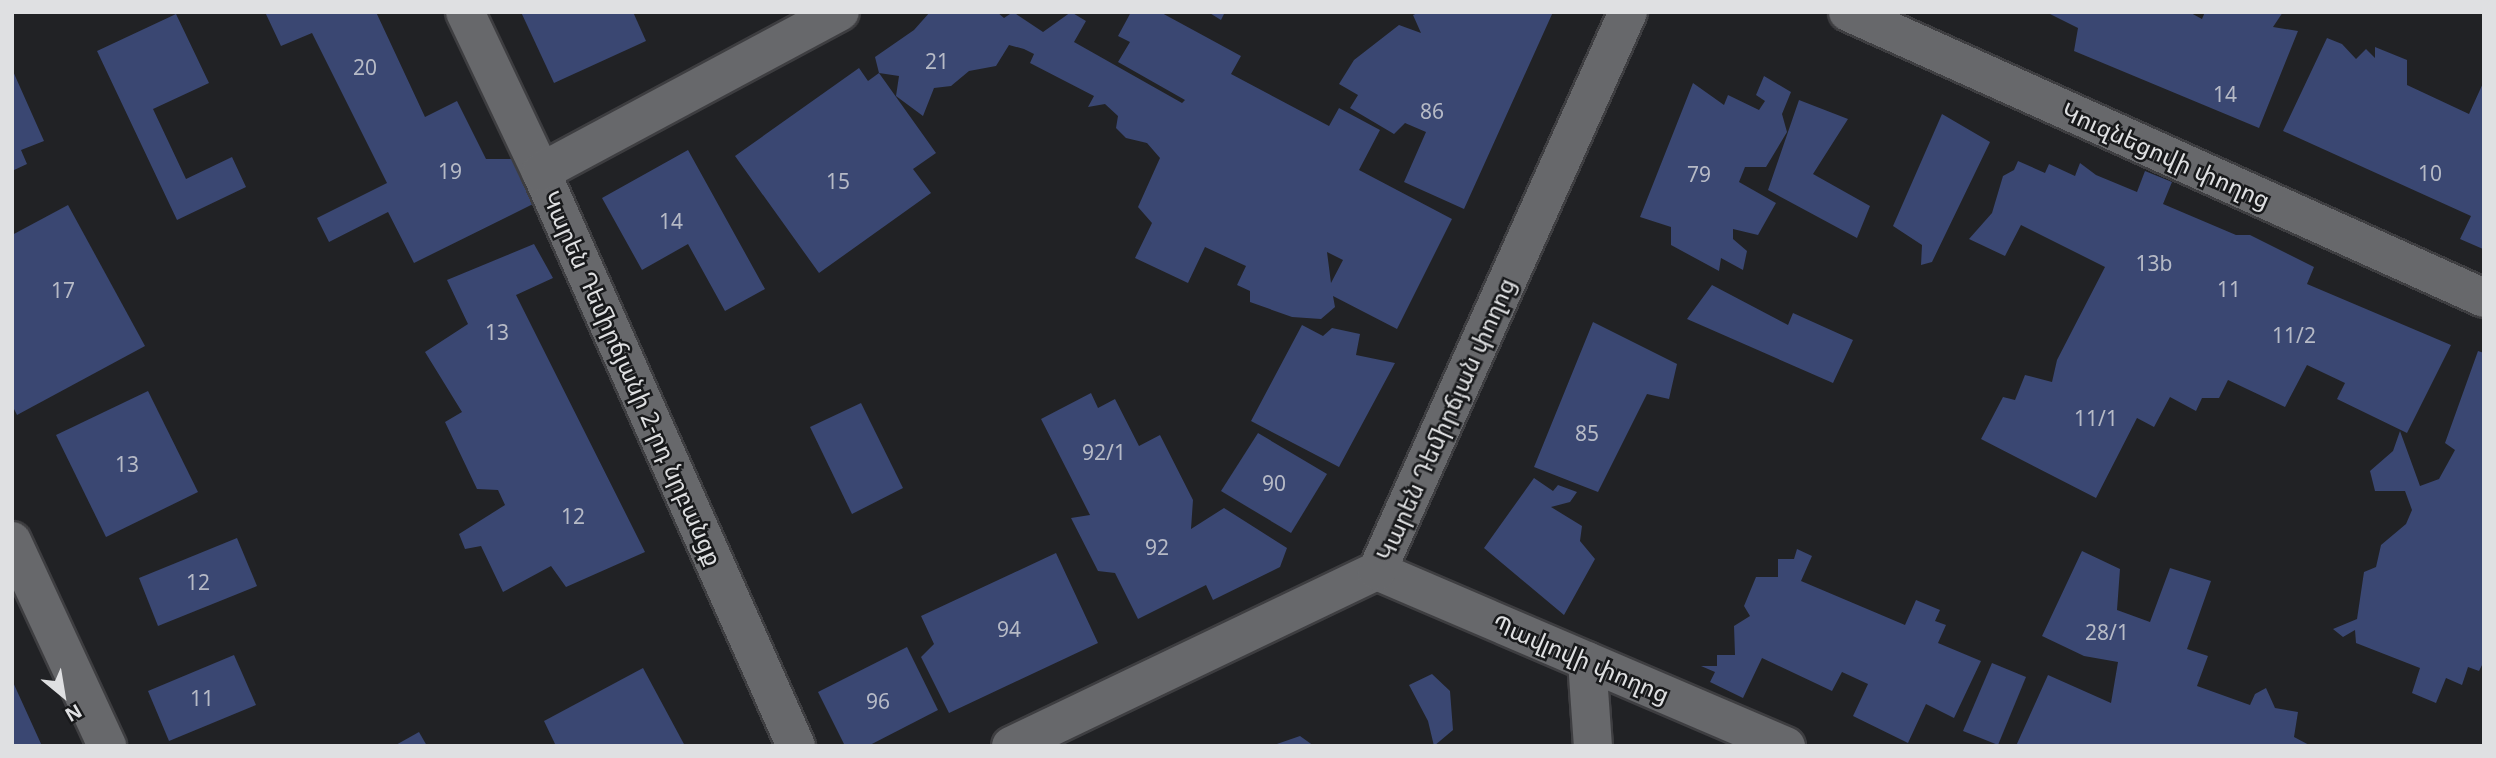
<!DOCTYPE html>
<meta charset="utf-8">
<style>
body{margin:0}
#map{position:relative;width:2496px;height:758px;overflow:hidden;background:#212225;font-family:"Noto Sans","Noto Sans Armenian",sans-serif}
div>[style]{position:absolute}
.building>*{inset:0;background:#3a4772}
.roads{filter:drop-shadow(2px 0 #3e3e41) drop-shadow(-2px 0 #3e3e41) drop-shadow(0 2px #3e3e41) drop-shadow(0 -2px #3e3e41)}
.minor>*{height:38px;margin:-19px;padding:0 19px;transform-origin:19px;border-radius:19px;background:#67686b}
span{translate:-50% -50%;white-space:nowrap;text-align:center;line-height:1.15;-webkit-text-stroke:5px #18191b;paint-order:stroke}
.number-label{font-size:21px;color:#b6bac6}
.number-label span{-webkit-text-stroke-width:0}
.street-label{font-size:24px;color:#dfe0e2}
.frame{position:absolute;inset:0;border:14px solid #dfe0e2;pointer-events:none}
.north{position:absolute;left:28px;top:660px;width:70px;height:70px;-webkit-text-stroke:5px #18191b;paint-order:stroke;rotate:150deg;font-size:19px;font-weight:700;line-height:28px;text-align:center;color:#dfe0e2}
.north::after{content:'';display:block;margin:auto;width:24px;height:32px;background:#dfe0e2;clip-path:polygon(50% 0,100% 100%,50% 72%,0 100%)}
</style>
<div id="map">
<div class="building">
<i style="clip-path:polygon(265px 12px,376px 12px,425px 117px,457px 101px,486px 159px,513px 159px,535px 203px,414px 263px,388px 212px,329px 242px,317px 218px,387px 183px,312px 33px,281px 46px)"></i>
<i style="clip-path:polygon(521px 12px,633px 12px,646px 41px,554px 83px)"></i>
<i style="clip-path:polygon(evenodd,930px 12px,997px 12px,1004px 18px,1013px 12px,1043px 32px,1071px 12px,1086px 21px,1074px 42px,1182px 103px,1185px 100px,1118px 62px,1130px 42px,1118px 36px,1131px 12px,1160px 12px,1241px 56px,1231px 74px,1329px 126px,1339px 108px,1380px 130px,1359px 170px,1452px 219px,1397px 329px,1333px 296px,1335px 307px,1321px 319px,1292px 317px,1250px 302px,1250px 291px,1237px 285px,1246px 266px,1205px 247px,1188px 283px,1135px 258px,1152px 223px,1138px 207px,1160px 158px,1147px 143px,1126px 138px,1116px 128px,1118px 116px,1105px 104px,1088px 107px,1094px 96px,1030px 63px,1034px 54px,1024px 49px,1009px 45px,996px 66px,969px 71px,951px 86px,934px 88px,923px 116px,896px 96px,899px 76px,879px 73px,875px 57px,914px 30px,930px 12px,1327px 252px,1343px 260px,1331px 283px,1327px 252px)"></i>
<i style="clip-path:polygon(1208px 12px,1225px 12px,1221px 20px)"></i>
<i style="clip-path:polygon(1420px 12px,1553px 12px,1464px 209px,1404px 182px,1426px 132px,1405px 123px,1394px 134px,1350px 108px,1358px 95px,1339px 84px,1354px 60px,1399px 25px,1421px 33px,1413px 15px)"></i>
<i style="clip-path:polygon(2046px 12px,2189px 12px,2202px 19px,2205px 12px,2283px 12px,2273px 27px,2298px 31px,2259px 128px,2074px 51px,2078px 28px)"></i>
<i style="clip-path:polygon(176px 14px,209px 83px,153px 109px,186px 179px,232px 157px,246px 187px,177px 220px,97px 51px)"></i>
<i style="clip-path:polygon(2327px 38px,2342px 44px,2356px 59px,2366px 49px,2375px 58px,2375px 47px,2407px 60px,2407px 85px,2469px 114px,2484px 81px,2483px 249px,2460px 239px,2471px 216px,2283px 131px)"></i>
<i style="clip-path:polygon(859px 68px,868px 81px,879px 73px,936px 153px,913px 169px,931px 193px,819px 273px,735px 156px)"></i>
<i style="clip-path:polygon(12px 69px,44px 141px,21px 150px,27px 164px,12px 171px)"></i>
<i style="clip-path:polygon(1764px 76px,1791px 92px,1782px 114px,1787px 132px,1766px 167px,1745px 167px,1739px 182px,1776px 203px,1758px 235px,1733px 229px,1733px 239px,1747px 251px,1743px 270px,1721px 258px,1719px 271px,1671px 245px,1671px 227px,1640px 217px,1693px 83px,1724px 105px,1728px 95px,1759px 110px,1765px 101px,1756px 95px)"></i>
<i style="clip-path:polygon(1799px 100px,1848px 119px,1813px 174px,1870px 206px,1857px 238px,1768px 190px)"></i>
<i style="clip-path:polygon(1942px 114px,1990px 142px,1932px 262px,1921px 265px,1922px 245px,1893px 226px)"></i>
<i style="clip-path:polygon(688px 150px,765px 289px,725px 311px,688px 244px,642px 270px,602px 198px)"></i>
<i style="clip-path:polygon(2018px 161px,2045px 173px,2049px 164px,2075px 176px,2080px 163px,2096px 175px,2137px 192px,2145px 171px,2172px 182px,2163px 204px,2236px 235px,2250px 235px,2314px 267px,2307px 284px,2451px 345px,2407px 433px,2337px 399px,2345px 383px,2307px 365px,2285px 407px,2228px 380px,2219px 398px,2202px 398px,2196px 411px,2170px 397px,2154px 427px,2137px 418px,2096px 498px,1981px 439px,2003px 397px,2015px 400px,2025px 375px,2052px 382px,2057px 360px,2105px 267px,2021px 225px,2005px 256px,1969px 239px,1992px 213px,2003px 176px,2014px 170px)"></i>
<i style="clip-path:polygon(68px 205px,145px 346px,17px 415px,12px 405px,12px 235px)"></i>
<i style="clip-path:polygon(534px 244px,553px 278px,516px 295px,645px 552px,566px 587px,551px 566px,503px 592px,481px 546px,465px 549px,459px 534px,505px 505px,498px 490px,477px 489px,445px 422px,462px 412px,425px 352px,468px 324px,447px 280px)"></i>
<i style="clip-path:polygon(1712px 285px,1788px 325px,1793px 313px,1853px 340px,1833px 383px,1687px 319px)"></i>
<i style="clip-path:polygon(1593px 322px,1677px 364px,1669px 399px,1647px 394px,1598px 492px,1534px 467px)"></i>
<i style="clip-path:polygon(1302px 325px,1323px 336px,1332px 328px,1360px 334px,1356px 355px,1395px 363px,1339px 467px,1251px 421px)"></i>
<i style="clip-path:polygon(2478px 351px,2484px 353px,2484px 661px,2479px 671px,2468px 667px,2462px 685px,2446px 678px,2436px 703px,2412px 693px,2420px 668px,2356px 643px,2355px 630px,2343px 637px,2333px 629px,2357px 619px,2364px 572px,2376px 567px,2381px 545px,2406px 524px,2412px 510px,2405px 491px,2375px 491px,2370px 471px,2393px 451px,2400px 431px,2420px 486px,2439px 479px,2455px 450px,2445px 443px)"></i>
<i style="clip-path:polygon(148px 391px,198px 492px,106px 537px,56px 435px)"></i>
<i style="clip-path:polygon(1091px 393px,1098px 408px,1115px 399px,1139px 446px,1160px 435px,1193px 500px,1191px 529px,1224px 508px,1287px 548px,1280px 567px,1213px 600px,1206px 585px,1138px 619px,1115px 573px,1098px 571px,1071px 518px,1090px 515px,1041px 419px)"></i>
<i style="clip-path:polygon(861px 403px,903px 488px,852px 514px,810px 427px)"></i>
<i style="clip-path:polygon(1258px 433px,1327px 474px,1291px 533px,1221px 491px)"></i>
<i style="clip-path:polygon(1534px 478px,1553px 491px,1558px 485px,1577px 492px,1570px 502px,1551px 507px,1582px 526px,1580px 541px,1595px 559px,1564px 615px,1484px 548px)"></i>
<i style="clip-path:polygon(237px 538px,257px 586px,158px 626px,139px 578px)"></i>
<i style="clip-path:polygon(1797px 549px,1812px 556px,1801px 581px,1905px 625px,1916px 600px,1940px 610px,1935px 621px,1946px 625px,1938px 643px,1981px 661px,1954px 718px,1926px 704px,1908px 743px,1853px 716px,1868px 684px,1842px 672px,1832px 691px,1762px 658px,1743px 698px,1710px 682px,1715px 672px,1701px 666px,1717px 666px,1717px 655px,1735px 655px,1734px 626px,1750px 616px,1744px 606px,1756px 577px,1778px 577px,1778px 559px,1794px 559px)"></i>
<i style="clip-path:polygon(2082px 551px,2120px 569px,2117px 610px,2150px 622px,2170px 568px,2211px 581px,2187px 649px,2208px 656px,2197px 686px,2250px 705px,2255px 694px,2266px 688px,2275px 708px,2298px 712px,2294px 737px,2311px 746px,2016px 746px,2048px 675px,2111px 703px,2118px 662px,2084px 656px,2042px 636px)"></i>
<i style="clip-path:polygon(1056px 553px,1098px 643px,949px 713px,921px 657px,934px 644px,921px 616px)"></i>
<i style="clip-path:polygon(907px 647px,938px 710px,868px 746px,845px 746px,818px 692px)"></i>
<i style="clip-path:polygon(234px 655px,256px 705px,169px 741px,148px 691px)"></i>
<i style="clip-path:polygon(1992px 663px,2026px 677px,1998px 745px,1963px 731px)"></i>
<i style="clip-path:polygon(643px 668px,685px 746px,556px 746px,544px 721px)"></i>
<i style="clip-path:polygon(1432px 674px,1450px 691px,1453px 730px,1434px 746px,1428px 721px,1409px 685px)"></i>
<i style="clip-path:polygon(12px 680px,42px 746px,12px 746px)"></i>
<i style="clip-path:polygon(419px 732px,427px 746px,394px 746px)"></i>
<i style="clip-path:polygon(1300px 736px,1314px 746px,1274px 746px,1274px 745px)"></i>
</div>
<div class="roads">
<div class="minor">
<i style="left:465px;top:12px;width:177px;rotate:64.6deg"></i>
<i style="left:541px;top:172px;width:628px;rotate:66.05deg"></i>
<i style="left:1848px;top:12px;width:697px;rotate:24.21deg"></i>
<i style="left:541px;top:172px;width:339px;rotate:-28.2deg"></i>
<i style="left:12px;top:541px;width:226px;rotate:65.1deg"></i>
<i style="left:1377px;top:571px;width:445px;rotate:23.2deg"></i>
<i style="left:1587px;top:661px;width:85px;rotate:86deg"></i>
<i style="left:1011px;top:746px;width:406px;rotate:-25.6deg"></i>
<i style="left:1377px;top:571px;width:613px;rotate:-65.82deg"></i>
</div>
</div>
<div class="number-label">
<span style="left:937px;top:61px">21</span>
<span style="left:365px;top:67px">20</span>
<span style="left:2225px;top:94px">14</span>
<span style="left:1432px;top:111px">86</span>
<span style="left:450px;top:171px">19</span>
<span style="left:2430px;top:173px">10</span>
<span style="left:1699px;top:174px">79</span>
<span style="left:838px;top:181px">15</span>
<span style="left:671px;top:221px">14</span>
<span style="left:2154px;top:263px">13b</span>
<span style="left:2229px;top:289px">11</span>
<span style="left:63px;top:290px">17</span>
<span style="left:497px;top:332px">13</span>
<span style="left:2294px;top:335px">11/2</span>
<span style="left:2096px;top:418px">11/1</span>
<span style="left:1587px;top:433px">85</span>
<span style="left:1104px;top:452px">92/1</span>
<span style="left:127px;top:464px">13</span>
<span style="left:1274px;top:483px">90</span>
<span style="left:573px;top:516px">12</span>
<span style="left:1157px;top:547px">92</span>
<span style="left:198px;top:582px">12</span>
<span style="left:1009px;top:629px">94</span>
<span style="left:2107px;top:632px">28/1</span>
<span style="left:202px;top:698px">11</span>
<span style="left:878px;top:701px">96</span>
</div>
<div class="street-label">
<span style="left:2166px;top:155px;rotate:24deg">Կուզնեցովի փողոց</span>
<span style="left:633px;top:378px;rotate:66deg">Կարեն Դեմիրճյանի 2-րդ նրբանցք</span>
<span style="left:1445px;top:419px;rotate:-66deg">Կարեն Դեմիրճյան փողոց</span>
<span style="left:1581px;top:658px;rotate:23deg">Պավլովի փողոց</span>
</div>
<div class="frame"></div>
<div class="north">N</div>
</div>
